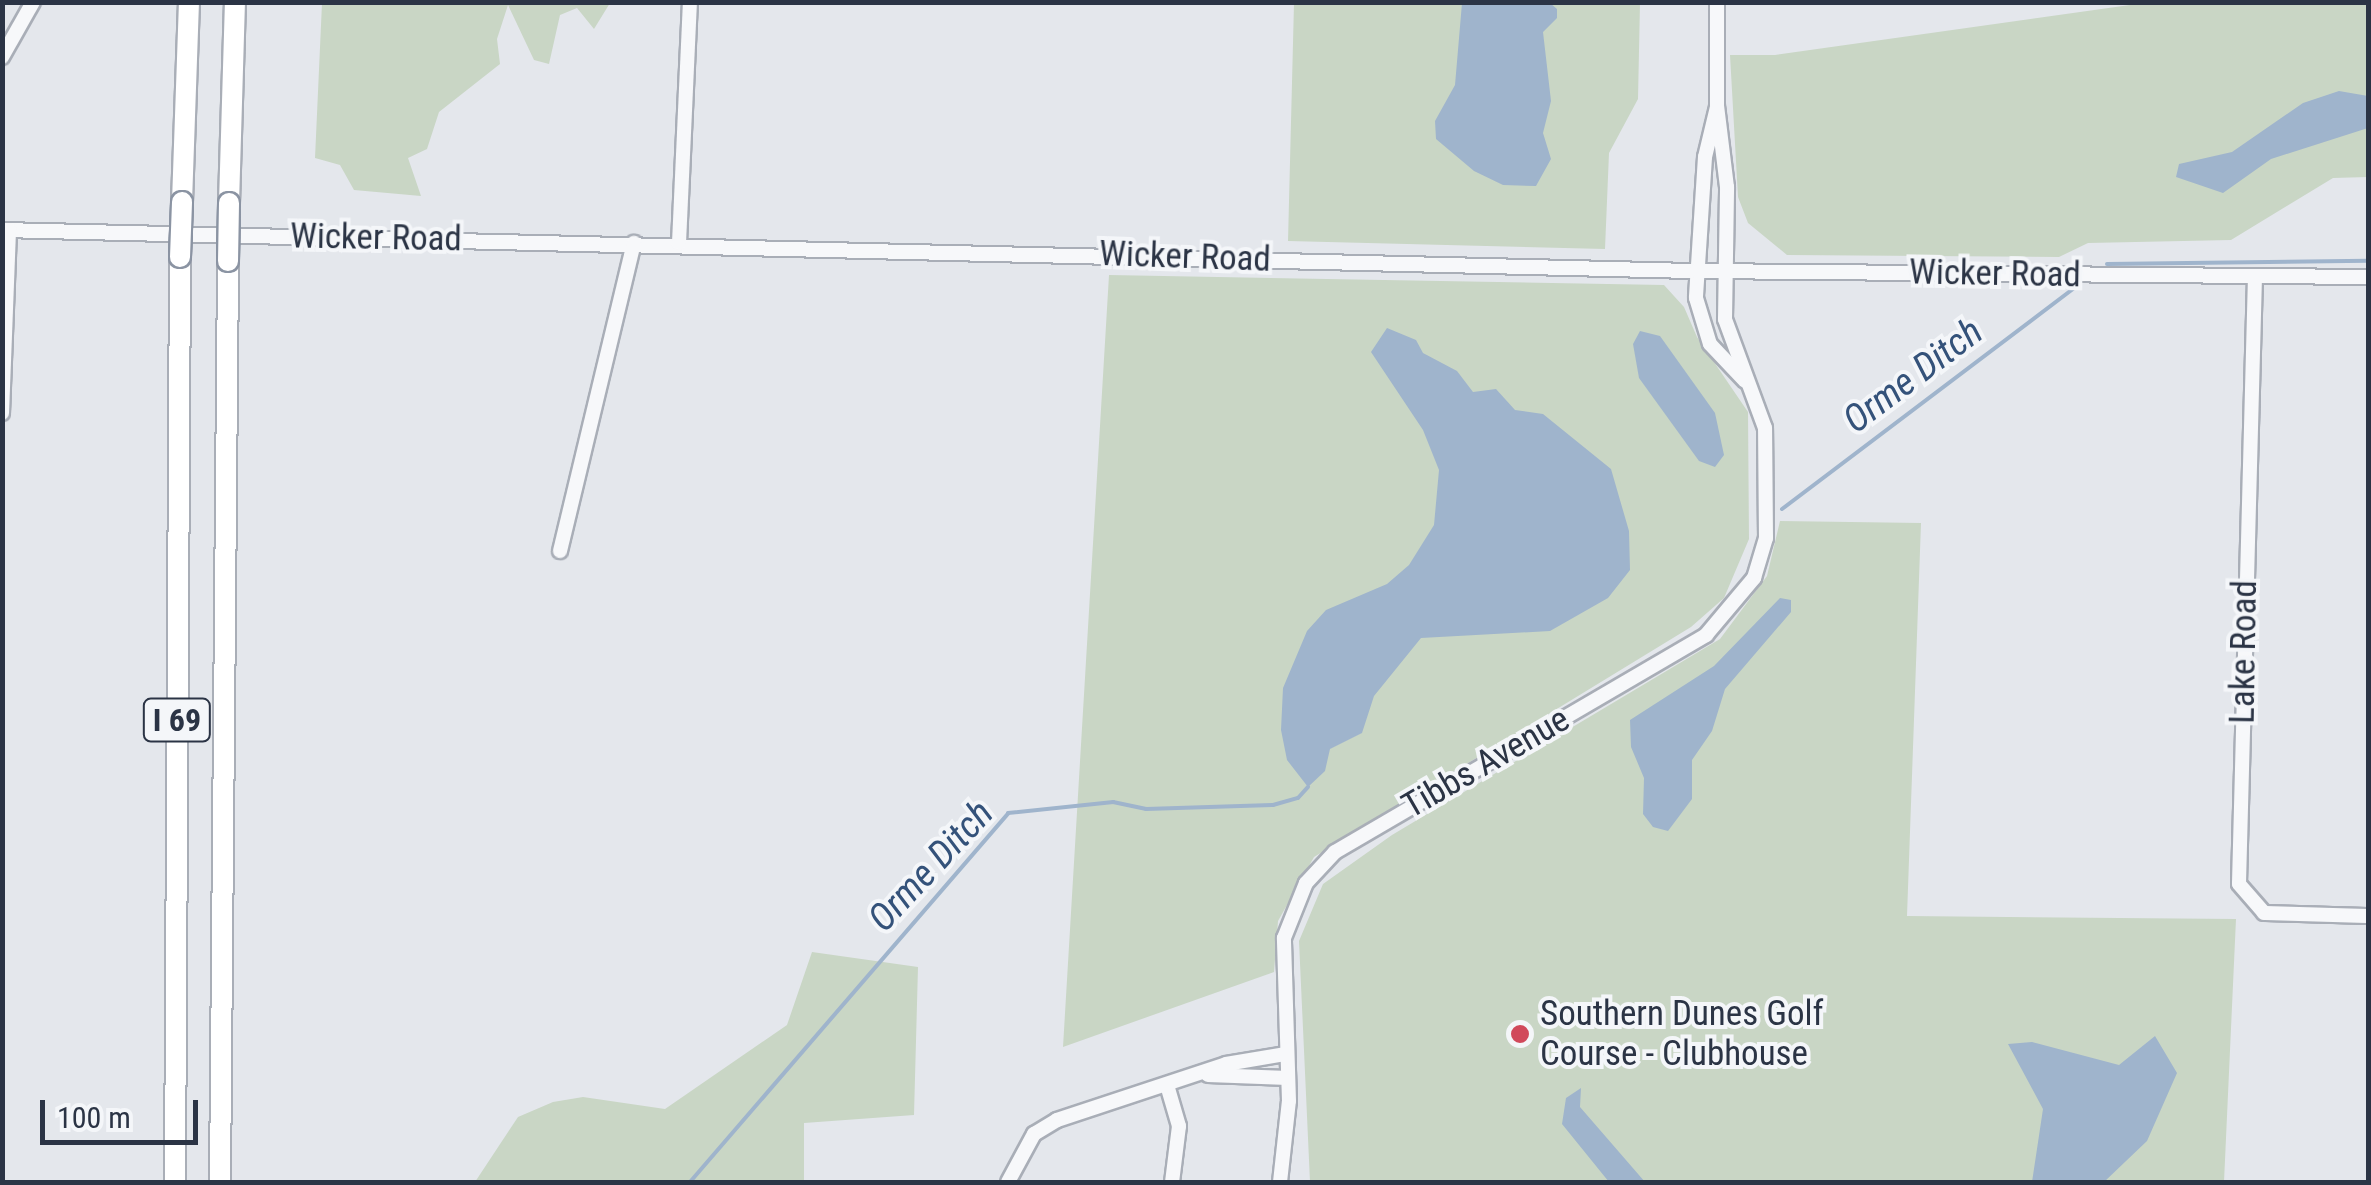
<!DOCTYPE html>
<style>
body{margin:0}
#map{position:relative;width:2371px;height:1185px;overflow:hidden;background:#e4e7ec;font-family:"Roboto Condensed",sans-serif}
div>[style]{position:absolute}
.green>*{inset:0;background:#c9d6c5}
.water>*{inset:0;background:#9fb4cc}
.stream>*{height:4px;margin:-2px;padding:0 2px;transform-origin:2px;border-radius:2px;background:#9fb4cc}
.roads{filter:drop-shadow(2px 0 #a9aeb7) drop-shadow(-2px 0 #a9aeb7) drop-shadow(0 2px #a9aeb7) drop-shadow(0 -2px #a9aeb7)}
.minor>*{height:14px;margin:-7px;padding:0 7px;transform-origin:7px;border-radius:7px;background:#f7f8fa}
.highway>*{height:20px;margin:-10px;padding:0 10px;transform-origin:10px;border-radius:10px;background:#fff}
.bridges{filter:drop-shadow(2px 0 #8b94a3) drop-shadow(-2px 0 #8b94a3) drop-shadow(0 2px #8b94a3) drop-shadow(0 -2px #8b94a3)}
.highway-bridge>*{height:20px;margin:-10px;padding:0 10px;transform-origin:10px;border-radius:10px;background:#fff}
.dots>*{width:28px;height:28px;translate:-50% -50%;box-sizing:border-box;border:5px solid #f4f6f9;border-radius:50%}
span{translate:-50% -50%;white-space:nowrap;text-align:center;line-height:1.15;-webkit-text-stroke:8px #f4f6f9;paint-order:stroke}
.shield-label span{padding:2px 8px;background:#f4f6f9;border:2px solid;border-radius:8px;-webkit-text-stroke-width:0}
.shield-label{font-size:32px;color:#2b3445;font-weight:700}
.street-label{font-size:35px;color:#2b3445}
.poi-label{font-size:35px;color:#2b3445}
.left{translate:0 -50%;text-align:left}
.water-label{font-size:38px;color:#34527a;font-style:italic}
.frame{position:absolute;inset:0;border:5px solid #2b3445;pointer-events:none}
.scale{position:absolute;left:40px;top:1100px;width:158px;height:45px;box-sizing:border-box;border:5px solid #2b3445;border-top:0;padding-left:12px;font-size:30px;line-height:35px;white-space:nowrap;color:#2b3445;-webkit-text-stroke:8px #f4f6f9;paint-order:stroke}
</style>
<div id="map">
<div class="green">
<i style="clip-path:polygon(322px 3px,322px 2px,610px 3px,594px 29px,577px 8px,560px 15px,549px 64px,534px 60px,508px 5px,497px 39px,500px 64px,439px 112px,427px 149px,408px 158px,421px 196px,354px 190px,340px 165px,315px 158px)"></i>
<i style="clip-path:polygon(1294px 3px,1640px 3px,1638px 99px,1609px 153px,1605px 249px,1288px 241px)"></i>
<i style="clip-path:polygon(2144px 3px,2368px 3px,2368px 177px,2333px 178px,2231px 240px,2088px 243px,2059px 257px,1787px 255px,1748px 223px,1738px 197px,1730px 55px,1775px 55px)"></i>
<i style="clip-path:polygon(1109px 275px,1664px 285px,1684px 307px,1697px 337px,1748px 412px,1749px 539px,1724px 598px,1691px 627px,1314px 857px,1278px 921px,1274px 972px,1063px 1047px)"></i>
<i style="clip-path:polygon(1780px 521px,1921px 523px,1907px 916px,2236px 919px,2224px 1182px,1310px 1182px,1299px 941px,1323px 884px,1392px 835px,1720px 639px,1767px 576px)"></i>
<i style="clip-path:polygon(812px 952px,918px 967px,914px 1115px,804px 1123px,804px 1182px,475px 1182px,518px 1117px,553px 1102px,583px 1097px,665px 1109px,787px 1025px)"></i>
</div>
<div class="water">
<i style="clip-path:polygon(1462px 3px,1550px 3px,1557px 9px,1557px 18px,1543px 32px,1551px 101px,1543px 133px,1551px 159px,1536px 186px,1503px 185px,1474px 171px,1436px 139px,1435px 121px,1455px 85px)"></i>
<i style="clip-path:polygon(2339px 91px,2368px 96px,2368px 128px,2271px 159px,2223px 193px,2176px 177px,2179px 164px,2232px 152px,2303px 103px)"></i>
<i style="clip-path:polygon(1387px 328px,1416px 340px,1423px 353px,1457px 371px,1473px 392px,1496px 389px,1515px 410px,1543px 414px,1611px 469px,1629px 531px,1630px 570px,1608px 598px,1550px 631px,1421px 638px,1374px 696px,1362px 733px,1330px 749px,1325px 771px,1308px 787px,1287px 760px,1281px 730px,1283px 688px,1307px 631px,1326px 610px,1387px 584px,1409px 565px,1434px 525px,1439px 470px,1423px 430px,1371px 352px)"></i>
<i style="clip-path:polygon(1640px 331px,1660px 336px,1715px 413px,1724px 455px,1715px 467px,1699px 461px,1639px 378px,1633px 344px)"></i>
<i style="clip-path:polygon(1780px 598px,1791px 600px,1791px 612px,1725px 689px,1712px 731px,1692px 760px,1692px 799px,1668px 831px,1653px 827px,1643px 814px,1644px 778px,1631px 747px,1630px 720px,1714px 666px)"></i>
<i style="clip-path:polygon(2155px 1036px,2177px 1073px,2147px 1141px,2104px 1182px,2032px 1182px,2043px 1109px,2008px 1044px,2032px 1042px,2119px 1065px)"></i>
<i style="clip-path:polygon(1581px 1088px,1580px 1107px,1645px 1182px,1609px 1182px,1562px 1124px,1566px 1098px)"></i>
</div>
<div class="stream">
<i style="left:2107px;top:264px;width:261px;rotate:-0.7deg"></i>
<i style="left:1782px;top:509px;width:368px;rotate:-37.1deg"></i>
<i style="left:690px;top:1182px;width:487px;rotate:-49.2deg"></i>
<i style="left:1008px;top:813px;width:106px;rotate:-6deg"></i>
<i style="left:1113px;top:802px;width:34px;rotate:12deg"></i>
<i style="left:1146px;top:809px;width:127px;rotate:-1.8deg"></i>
<i style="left:1273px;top:805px;width:26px;rotate:-16deg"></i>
<i style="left:1298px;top:798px;width:15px;rotate:-48deg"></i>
</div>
<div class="roads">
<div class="minor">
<i style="left:2px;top:57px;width:63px;rotate:-60.6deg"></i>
<i style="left:1717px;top:107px;width:51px;rotate:103.5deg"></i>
<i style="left:1705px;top:157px;width:141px;rotate:93.7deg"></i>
<i style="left:1696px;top:298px;width:48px;rotate:73.1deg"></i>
<i style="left:1710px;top:344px;width:51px;rotate:46.6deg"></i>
<i style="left:2px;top:230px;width:1695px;rotate:1.39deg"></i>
<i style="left:1697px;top:271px;width:671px;rotate:0.51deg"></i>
<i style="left:679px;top:243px;width:241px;rotate:-87.4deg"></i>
<i style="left:2255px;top:276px;width:608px;rotate:91.51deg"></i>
<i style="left:2239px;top:884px;width:38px;rotate:49deg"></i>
<i style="left:2264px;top:913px;width:104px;rotate:1.7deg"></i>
<i style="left:2px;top:413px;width:183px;rotate:-87.8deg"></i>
<i style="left:560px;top:551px;width:317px;rotate:-76.5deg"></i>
<i style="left:1208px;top:1075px;width:80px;rotate:2.1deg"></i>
<i style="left:1167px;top:1085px;width:43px;rotate:73.7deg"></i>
<i style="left:1179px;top:1126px;width:56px;rotate:97.1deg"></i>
<i style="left:1008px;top:1182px;width:55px;rotate:-61.6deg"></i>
<i style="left:1034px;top:1134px;width:27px;rotate:-31deg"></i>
<i style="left:1057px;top:1120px;width:178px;rotate:-18.3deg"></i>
<i style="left:1226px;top:1064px;width:61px;rotate:-9.5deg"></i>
<i style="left:1280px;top:1182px;width:81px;rotate:-83.7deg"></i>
<i style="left:1289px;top:1101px;width:163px;rotate:-91.8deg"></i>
<i style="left:1284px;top:938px;width:59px;rotate:-68.2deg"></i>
<i style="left:1306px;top:883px;width:42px;rotate:-46.9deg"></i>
<i style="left:1335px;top:852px;width:430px;rotate:-30.3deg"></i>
<i style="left:1706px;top:635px;width:75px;rotate:-49.9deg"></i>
<i style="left:1754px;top:578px;width:42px;rotate:-73.3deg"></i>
<i style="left:1766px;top:538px;width:110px;rotate:-90.5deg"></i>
<i style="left:1765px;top:428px;width:116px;rotate:-110.2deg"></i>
<i style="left:1725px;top:319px;width:132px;rotate:-89.1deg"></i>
<i style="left:1727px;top:187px;width:82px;rotate:-97deg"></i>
<i style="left:1717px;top:106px;width:104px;rotate:-90deg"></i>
</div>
<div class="highway">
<i style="left:182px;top:202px;width:200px;rotate:-88deg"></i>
<i style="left:229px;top:203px;width:201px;rotate:-88.3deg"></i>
<i style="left:175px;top:1182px;width:925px;rotate:-89.69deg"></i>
<i style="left:220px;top:1182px;width:921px;rotate:-89.5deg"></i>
</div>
</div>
<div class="bridges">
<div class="highway-bridge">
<i style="left:180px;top:257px;width:55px;rotate:-87.9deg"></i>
<i style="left:228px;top:261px;width:58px;rotate:-89deg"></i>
</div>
</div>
<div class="dots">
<i style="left:1520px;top:1034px;background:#d1495b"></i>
</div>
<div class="shield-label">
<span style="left:177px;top:720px">I 69</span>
</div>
<div class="street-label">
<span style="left:376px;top:238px;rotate:1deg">Wicker Road</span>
<span style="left:1185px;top:257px;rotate:2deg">Wicker Road</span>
<span style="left:1995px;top:274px;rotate:1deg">Wicker Road</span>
<span style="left:2244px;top:652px;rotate:-89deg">Lake Road</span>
<span style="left:1486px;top:763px;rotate:-30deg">Tibbs Avenue</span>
</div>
<div class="poi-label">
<span class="left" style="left:1540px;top:1034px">Southern Dunes Golf<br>Course - Clubhouse</span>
</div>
<div class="water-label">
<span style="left:1913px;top:376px;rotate:-37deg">Orme Ditch</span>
<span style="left:931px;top:866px;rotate:-47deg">Orme Ditch</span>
</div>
<div class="frame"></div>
<div class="scale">100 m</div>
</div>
